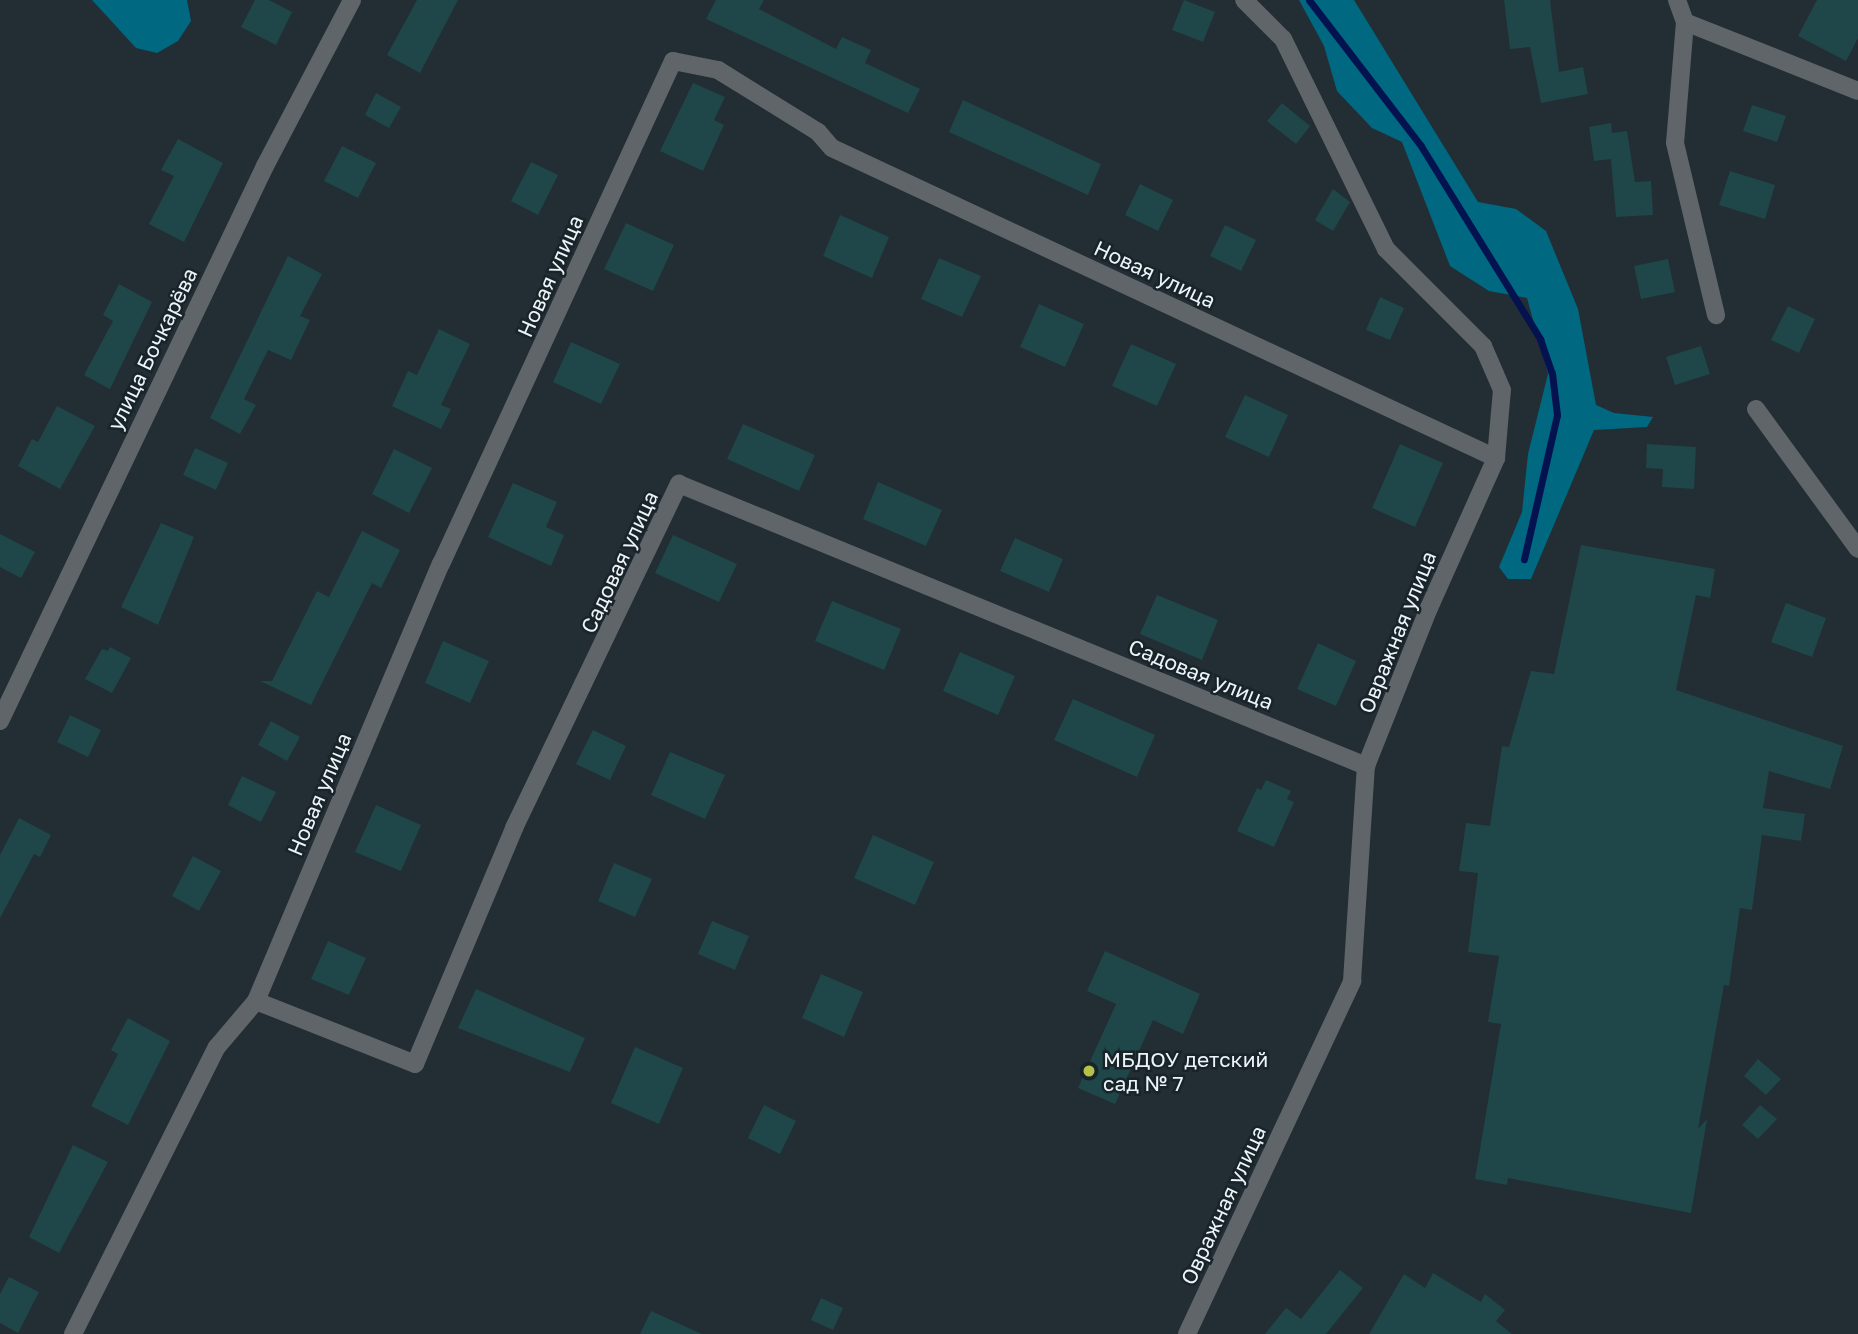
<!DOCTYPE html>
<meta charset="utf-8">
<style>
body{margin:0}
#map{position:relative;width:1858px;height:1334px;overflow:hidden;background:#222e33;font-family:"Golos Text",sans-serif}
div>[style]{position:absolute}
.forest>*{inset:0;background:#006881}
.stream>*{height:7px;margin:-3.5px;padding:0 3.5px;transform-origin:3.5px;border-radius:3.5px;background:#04134f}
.building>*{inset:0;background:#1f4648}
.street>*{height:18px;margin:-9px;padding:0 9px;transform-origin:9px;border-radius:9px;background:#606569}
.dots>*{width:19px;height:19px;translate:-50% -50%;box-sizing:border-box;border:4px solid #182429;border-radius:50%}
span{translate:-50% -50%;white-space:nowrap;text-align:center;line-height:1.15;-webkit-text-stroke:5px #182429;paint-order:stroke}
.street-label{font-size:21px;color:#ecf4f7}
.poi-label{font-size:21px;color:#ecf4f7}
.left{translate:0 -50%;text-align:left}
</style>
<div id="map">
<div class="forest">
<i style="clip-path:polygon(92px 0,187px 0,191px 21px,178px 41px,157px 53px,136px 48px)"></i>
<i style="clip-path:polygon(1299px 0,1354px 0,1478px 202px,1516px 209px,1546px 231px,1578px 309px,1596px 405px,1614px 413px,1653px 417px,1647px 427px,1594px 430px,1531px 579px,1508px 579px,1499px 567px,1522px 512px,1528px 454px,1548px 374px,1527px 298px,1489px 291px,1450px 266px,1402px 142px,1372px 128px,1337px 91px,1324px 46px)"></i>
</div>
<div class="stream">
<i style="left:1309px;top:0;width:184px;rotate:52.5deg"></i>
<i style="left:1421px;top:146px;width:227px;rotate:58.3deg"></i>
<i style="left:1540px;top:339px;width:36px;rotate:71deg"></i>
<i style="left:1552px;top:373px;width:42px;rotate:83.2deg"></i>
<i style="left:1557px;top:415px;width:148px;rotate:102.9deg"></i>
</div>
<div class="building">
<i style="clip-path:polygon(255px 0,269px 0,292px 12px,276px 45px,241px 27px)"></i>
<i style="clip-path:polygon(417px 0,458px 0,420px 73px,387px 55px)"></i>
<i style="clip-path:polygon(716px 0,764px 0,759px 9px,836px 49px,842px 37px,871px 50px,865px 63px,920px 89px,908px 113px,706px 19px)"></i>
<i style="clip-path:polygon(1184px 0,1215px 12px,1203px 42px,1172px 30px)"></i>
<i style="clip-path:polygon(1504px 0,1550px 0,1559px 72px,1583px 67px,1588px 94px,1541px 103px,1530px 47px,1510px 49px)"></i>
<i style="clip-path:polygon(1817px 0,1858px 0,1858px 38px,1846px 61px,1798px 36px)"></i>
<i style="clip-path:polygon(693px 83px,725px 97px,714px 120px,724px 125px,703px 171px,660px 151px)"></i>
<i style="clip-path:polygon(376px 93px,401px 107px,389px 128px,365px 115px)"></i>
<i style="clip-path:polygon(963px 100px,1101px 164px,1088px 195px,949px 132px)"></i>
<i style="clip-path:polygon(1282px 103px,1310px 126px,1296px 144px,1267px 121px)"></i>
<i style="clip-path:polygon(1752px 105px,1786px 116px,1777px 142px,1743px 131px)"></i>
<i style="clip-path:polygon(1611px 123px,1612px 133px,1627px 131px,1635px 182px,1651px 181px,1653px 215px,1616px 217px,1611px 159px,1594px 161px,1589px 127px)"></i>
<i style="clip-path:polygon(178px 139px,223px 163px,184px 242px,149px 224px,174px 176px,161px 170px)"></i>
<i style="clip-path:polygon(342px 146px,376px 163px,358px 198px,324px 181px)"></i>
<i style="clip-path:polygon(531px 162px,558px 175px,538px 215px,511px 201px)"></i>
<i style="clip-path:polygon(1730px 171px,1775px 185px,1765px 219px,1719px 205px)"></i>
<i style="clip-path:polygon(1140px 184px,1173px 200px,1158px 231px,1125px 215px)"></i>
<i style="clip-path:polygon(1333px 189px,1350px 202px,1333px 231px,1315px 220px)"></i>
<i style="clip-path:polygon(840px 215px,889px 237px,872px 278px,823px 256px)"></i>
<i style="clip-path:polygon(626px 223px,674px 245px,653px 291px,604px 269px)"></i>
<i style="clip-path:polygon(1225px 225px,1256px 240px,1241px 271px,1210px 256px)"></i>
<i style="clip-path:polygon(288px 256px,322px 274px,300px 316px,310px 320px,291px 360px,268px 350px,244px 399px,256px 405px,240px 434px,210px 418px)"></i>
<i style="clip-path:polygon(939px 258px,981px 276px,962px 317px,921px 299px)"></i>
<i style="clip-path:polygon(1668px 259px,1675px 292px,1641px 299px,1634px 266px)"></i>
<i style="clip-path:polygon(119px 284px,152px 302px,110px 389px,84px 375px,113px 321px,103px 315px)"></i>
<i style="clip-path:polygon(1380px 297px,1404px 308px,1390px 340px,1366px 330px)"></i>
<i style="clip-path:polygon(1039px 304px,1084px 324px,1065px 367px,1020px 347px)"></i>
<i style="clip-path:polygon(1788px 306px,1815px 319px,1799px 353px,1771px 340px)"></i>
<i style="clip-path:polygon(439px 329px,470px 344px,441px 405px,451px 409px,441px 429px,392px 406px,408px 371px,417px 375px)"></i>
<i style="clip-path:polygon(571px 342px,620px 364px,601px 404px,553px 382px)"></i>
<i style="clip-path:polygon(1131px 344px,1176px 364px,1157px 406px,1112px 386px)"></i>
<i style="clip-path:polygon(1701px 346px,1710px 374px,1675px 385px,1666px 357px)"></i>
<i style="clip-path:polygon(1245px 395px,1288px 415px,1269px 457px,1225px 437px)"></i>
<i style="clip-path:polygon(57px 406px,95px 426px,60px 489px,18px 466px,32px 439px,38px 442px)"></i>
<i style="clip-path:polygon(743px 424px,815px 455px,799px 491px,727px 459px)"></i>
<i style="clip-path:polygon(1400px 444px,1443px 463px,1415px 527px,1372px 508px)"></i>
<i style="clip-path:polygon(1647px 444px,1696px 447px,1694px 489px,1662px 487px,1663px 469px,1646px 468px)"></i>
<i style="clip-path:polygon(195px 448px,228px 463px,216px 490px,183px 475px)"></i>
<i style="clip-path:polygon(394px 449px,432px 468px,409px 513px,372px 494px)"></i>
<i style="clip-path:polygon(878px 482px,942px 510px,926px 546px,863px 519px)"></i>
<i style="clip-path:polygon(513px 483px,557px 502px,546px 527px,564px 535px,551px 566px,488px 537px)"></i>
<i style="clip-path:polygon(161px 523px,194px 537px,158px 625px,121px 607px)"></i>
<i style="clip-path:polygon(362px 531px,400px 550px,381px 588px,372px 583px,311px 705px,260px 681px,272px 681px,317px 591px,329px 597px)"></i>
<i style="clip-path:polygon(0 534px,35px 552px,21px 578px,0 567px)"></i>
<i style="clip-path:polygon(673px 535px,737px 564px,719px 602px,655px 573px)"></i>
<i style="clip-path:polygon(1015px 538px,1063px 559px,1049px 592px,1000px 571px)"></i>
<i style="clip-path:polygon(1581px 545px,1715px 569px,1710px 598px,1696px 595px,1676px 690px,1843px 746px,1830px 789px,1769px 771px,1763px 808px,1805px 814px,1801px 841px,1762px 835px,1752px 910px,1740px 908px,1729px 986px,1724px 985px,1698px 1129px,1707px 1119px,1691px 1213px,1508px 1178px,1507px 1185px,1475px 1179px,1501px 1024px,1488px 1022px,1499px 956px,1468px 952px,1478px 873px,1459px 871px,1466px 823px,1490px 826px,1502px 746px,1509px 747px,1531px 671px,1554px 674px)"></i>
<i style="clip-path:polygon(1157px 595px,1218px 620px,1202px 660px,1140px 634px)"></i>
<i style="clip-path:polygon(832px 601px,901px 629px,884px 670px,815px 641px)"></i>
<i style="clip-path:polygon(1786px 603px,1826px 618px,1812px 657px,1771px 642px)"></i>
<i style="clip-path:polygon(443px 641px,489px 661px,470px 703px,425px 683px)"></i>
<i style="clip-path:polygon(1318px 643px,1356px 661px,1336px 706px,1297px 689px)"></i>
<i style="clip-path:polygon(110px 647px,131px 658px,112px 693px,85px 679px,102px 649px,108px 651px)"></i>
<i style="clip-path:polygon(960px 652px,1015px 676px,998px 715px,943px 691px)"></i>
<i style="clip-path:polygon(1073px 699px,1155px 735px,1137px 777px,1054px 740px)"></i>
<i style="clip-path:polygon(70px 715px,101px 730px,88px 757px,57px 742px)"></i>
<i style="clip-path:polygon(271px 721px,300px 737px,287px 761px,258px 745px)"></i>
<i style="clip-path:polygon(593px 730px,626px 746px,610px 780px,576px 764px)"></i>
<i style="clip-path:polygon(670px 752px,725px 775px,705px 819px,651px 795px)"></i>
<i style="clip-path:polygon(242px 776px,276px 792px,261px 822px,228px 805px)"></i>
<i style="clip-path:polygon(1266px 780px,1291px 791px,1287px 799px,1294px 802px,1274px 847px,1237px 831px,1257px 788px,1261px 790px)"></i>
<i style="clip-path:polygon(376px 805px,421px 825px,401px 871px,355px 852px)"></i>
<i style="clip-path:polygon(19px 818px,51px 835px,40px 857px,34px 854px,0 918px,0 855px)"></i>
<i style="clip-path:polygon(873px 835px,934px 862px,915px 905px,854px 878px)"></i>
<i style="clip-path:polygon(193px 856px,221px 871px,199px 911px,172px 896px)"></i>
<i style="clip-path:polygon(614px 863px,652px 879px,635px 917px,598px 901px)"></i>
<i style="clip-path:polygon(712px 921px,749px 936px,735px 970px,698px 954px)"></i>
<i style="clip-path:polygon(328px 941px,366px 958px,349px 995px,311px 979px)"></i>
<i style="clip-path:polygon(1105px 951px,1200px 994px,1183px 1034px,1153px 1020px,1115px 1104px,1078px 1088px,1116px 1004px,1087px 991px)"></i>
<i style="clip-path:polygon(821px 974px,863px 992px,844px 1037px,802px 1018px)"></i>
<i style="clip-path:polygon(476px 989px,585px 1038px,570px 1072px,458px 1028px)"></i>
<i style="clip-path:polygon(128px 1018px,170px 1041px,128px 1125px,91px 1106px,118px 1054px,111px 1050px)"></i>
<i style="clip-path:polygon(635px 1047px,683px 1068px,659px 1124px,611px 1103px)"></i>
<i style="clip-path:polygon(1758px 1059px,1781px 1079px,1766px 1095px,1744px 1076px)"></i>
<i style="clip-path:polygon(764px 1105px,796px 1121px,780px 1154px,748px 1138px)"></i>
<i style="clip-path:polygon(1760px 1105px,1777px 1119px,1758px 1139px,1742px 1125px)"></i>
<i style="clip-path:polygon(73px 1145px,108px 1162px,59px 1253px,29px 1237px)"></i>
<i style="clip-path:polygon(1340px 1270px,1363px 1288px,1326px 1334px,1265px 1334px,1286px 1308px,1301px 1319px)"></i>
<i style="clip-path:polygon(1433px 1273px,1481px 1302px,1485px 1294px,1505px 1310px,1496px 1321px,1512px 1334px,1369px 1334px,1404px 1274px,1425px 1288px)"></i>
<i style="clip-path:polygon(9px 1277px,39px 1292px,18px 1333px,0 1323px,0 1294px)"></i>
<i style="clip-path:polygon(821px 1298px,843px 1308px,833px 1330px,811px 1320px)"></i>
<i style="clip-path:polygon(651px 1311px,702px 1334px,640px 1334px)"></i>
</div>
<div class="street">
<i style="left:1677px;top:0;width:23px;rotate:70deg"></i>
<i style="left:1685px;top:22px;width:121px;rotate:94.7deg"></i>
<i style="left:1675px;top:143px;width:177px;rotate:76.6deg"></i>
<i style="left:1685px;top:22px;width:186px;rotate:21.7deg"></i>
<i style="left:1756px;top:409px;width:173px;rotate:53.9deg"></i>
<i style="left:0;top:721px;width:615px;rotate:-64.48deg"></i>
<i style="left:265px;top:166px;width:187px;rotate:-62.3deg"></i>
<i style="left:256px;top:1001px;width:171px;rotate:21.6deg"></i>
<i style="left:415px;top:1064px;width:256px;rotate:-67.2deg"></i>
<i style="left:514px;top:828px;width:382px;rotate:-64.4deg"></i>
<i style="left:679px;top:484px;width:743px;rotate:22.32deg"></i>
<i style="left:73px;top:1334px;width:321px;rotate:-63.4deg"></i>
<i style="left:217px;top:1047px;width:60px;rotate:-49.7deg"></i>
<i style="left:256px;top:1001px;width:475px;rotate:-67.1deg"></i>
<i style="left:441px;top:564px;width:554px;rotate:-65.24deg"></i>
<i style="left:673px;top:61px;width:46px;rotate:11.3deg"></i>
<i style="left:718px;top:70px;width:118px;rotate:31.8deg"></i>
<i style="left:818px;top:132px;width:21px;rotate:49deg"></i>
<i style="left:832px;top:148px;width:733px;rotate:25.03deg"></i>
<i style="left:1187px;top:1334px;width:390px;rotate:-64.9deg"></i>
<i style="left:1352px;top:981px;width:215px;rotate:-86.3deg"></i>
<i style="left:1366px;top:766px;width:170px;rotate:-68.3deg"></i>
<i style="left:1429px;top:608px;width:164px;rotate:-65.9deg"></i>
<i style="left:1496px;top:458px;width:68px;rotate:-85deg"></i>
<i style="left:1502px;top:390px;width:48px;rotate:-113.4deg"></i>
<i style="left:1483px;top:346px;width:137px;rotate:-135deg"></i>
<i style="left:1386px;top:249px;width:234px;rotate:-116.1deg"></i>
<i style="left:1283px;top:39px;width:55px;rotate:-135deg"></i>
</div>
<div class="dots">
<i style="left:1089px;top:1071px;background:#b6c148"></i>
</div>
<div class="street-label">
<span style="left:1155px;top:274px;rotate:25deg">Новая улица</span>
<span style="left:550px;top:276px;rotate:-66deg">Новая улица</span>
<span style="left:152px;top:349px;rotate:-64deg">улица Бочкарёва</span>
<span style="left:619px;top:562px;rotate:-65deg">Садовая улица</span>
<span style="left:1397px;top:632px;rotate:-68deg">Овражная улица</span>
<span style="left:1201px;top:674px;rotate:22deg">Садовая улица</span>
<span style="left:319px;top:794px;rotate:-67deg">Новая улица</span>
<span style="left:1223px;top:1205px;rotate:-65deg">Овражная улица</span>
</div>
<div class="poi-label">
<span class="left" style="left:1103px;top:1071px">МБДОУ детский<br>сад № 7</span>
</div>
</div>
